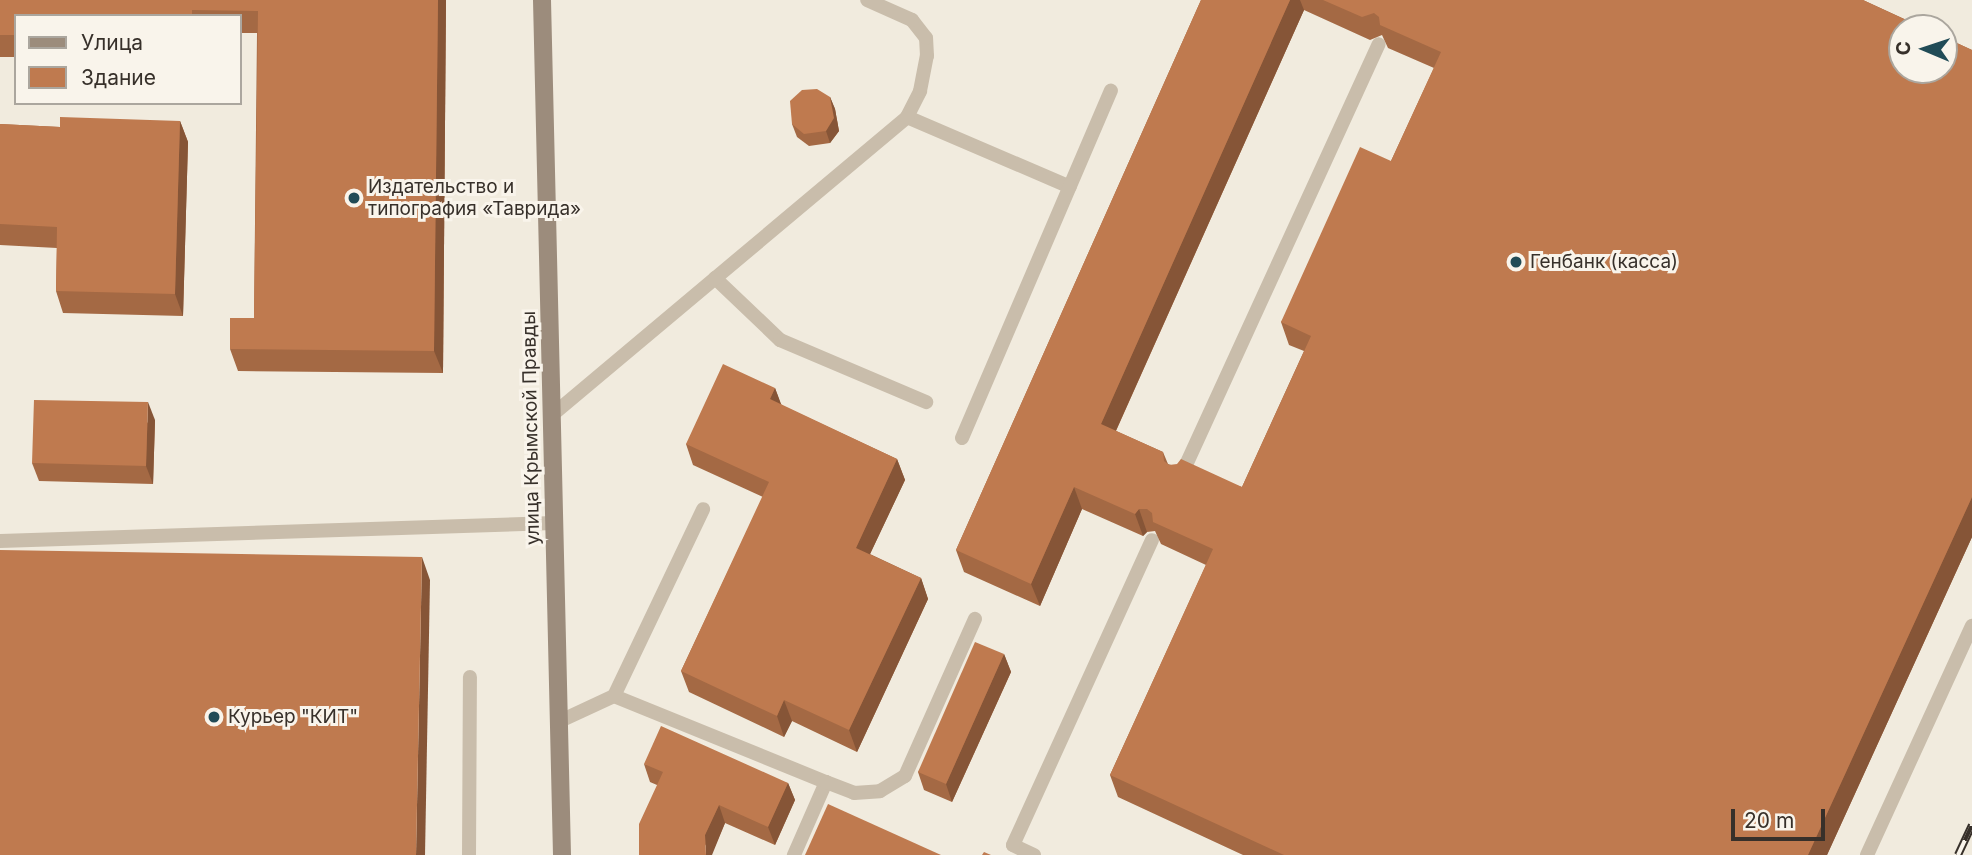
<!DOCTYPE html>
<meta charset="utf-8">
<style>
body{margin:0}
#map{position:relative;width:1972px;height:855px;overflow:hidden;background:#f1ebde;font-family:Inter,sans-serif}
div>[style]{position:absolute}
.lane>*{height:14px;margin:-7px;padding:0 7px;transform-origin:7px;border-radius:7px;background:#c9bdab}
.secondary>*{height:18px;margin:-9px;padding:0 9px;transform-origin:9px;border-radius:9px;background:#9c8c7c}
.rail>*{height:8px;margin-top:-4px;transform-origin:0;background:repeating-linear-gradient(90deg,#f9f4eb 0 16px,#37302a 0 32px);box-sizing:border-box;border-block:2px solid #37302a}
.wall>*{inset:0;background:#a46944}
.shaded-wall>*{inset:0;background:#865537}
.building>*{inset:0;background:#bf7a4f}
.dots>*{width:19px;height:19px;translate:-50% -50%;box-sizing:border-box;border:4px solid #f9f4eb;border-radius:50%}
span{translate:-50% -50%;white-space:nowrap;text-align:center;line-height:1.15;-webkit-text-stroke:6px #f9f4eb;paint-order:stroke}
.poi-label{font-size:19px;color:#37302a}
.left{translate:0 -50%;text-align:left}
.street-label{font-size:19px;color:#37302a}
.legend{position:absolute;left:14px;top:14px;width:228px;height:91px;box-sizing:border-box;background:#f9f4eb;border:2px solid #aba69e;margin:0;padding:9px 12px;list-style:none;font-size:21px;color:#37302a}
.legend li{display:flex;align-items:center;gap:14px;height:35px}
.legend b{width:35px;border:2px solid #aba69e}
.north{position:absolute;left:1888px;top:14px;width:70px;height:70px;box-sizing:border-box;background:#f9f4eb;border:2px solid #aba69e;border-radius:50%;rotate:272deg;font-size:19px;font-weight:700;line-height:28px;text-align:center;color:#37302a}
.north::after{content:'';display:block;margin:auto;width:24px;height:32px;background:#214b56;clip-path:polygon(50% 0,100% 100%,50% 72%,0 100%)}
.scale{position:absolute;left:1731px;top:809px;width:94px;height:32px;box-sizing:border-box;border:4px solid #37302a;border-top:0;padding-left:9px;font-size:21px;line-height:24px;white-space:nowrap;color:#37302a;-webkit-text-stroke:5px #f9f4eb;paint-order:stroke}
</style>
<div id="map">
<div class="lane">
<i style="left:907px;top:117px;width:177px;rotate:23.2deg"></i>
<i style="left:715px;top:278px;width:90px;rotate:43.6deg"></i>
<i style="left:780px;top:340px;width:159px;rotate:23deg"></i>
<i style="left:551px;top:416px;width:465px;rotate:-40deg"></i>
<i style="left:907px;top:117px;width:29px;rotate:-63deg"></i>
<i style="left:920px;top:91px;width:36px;rotate:-79deg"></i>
<i style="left:927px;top:56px;width:18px;rotate:-93deg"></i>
<i style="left:926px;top:38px;width:23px;rotate:-128deg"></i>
<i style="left:912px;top:20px;width:49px;rotate:-156deg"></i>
<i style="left:962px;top:438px;width:378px;rotate:-66.8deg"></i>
<i style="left:1180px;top:478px;width:477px;rotate:-65.4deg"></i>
<i style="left:0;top:541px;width:554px;rotate:-1.86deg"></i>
<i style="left:614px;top:696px;width:229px;rotate:22.1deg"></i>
<i style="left:826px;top:782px;width:80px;rotate:113.7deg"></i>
<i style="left:558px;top:722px;width:62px;rotate:-24.9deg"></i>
<i style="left:614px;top:696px;width:207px;rotate:-64.5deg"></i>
<i style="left:826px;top:782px;width:30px;rotate:21deg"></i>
<i style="left:854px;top:793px;width:26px;rotate:-4deg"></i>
<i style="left:880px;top:791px;width:29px;rotate:-31deg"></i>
<i style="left:905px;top:776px;width:172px;rotate:-66deg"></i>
<i style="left:469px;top:855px;width:178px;rotate:-89.7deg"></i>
<i style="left:1034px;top:855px;width:23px;rotate:-155deg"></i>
<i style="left:1013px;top:845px;width:335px;rotate:-65.5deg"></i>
<i style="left:1867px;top:855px;width:252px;rotate:-65.4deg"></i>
</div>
<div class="secondary">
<i style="left:542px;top:0;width:855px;rotate:88.66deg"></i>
</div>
<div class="rail">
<i style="left:1958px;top:855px;width:33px;rotate:-65deg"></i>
</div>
<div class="wall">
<i style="clip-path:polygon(0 0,446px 0,443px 373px,238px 371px,230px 349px,254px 318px,257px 33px,240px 33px,240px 16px,16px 16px,16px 57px,0 57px)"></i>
<i style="clip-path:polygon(evenodd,1201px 0,1863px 0,1972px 50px,1972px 537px,1827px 855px,1243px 855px,1118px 797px,1110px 775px,1206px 565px,1161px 544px,1155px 531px,1147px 532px,1143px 536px,1082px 509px,1040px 606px,964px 572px,956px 550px,1201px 0,1304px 10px,1370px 40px,1382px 35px,1388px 48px,1434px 68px,1391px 161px,1281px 322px,1289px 345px,1304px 351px,1242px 487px,1168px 464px,1163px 452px,1116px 431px,1304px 10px)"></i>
<i style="clip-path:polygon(830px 97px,835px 109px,839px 131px,830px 143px,809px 146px,797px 137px,792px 124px)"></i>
<i style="clip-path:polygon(180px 121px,188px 142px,183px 316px,63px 313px,56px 291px,57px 248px,0 245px,0 124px,60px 127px)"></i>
<i style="clip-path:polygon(775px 388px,781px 405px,897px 459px,905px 480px,870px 554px,921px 578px,928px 599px,857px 752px,792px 721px,784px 737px,689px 692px,681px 671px,763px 497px,693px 465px,686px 444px)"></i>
<i style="clip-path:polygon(155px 420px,153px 484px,39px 481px,32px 463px)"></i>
<i style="clip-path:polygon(1004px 654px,1011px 672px,952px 802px,924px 790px,918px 772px)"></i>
<i style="clip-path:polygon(644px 764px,788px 783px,795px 800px,775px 845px,725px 823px,712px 853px,657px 785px,650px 782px)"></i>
</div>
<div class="shaded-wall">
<i style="clip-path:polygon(438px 0,446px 0,443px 373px,434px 351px)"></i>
<i style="clip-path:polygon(1290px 0,1300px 0,1304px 10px,1109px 446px,1101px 424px)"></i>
<i style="clip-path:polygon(830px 97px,835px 109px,839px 131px,830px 143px,826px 131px)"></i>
<i style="clip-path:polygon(180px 121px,188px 142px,183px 316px,175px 294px)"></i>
<i style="clip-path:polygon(775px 388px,783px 409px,770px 399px)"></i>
<i style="clip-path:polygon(148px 402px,155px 420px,153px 484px,146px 466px)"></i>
<i style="clip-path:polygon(897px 459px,905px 480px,863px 569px,856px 548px)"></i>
<i style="clip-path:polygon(1074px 487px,1082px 509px,1040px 606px,1031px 584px)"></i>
<i style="clip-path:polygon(1972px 497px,1972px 537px,1827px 855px,1808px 855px)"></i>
<i style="clip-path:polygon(1139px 509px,1147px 532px,1143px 536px,1135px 514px)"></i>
<i style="clip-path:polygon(422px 557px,430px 580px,425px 855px,416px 855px)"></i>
<i style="clip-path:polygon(921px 578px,928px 599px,857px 752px,849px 730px)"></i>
<i style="clip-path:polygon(1004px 654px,1011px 672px,952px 802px,946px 784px)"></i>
<i style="clip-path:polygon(784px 700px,792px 721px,784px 737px,777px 716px)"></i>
<i style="clip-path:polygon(788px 783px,795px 800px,775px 845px,768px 827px)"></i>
<i style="clip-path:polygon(719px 805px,725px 823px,712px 855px,706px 855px,705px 835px)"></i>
</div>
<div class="building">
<i style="clip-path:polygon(0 0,438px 0,434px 351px,230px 349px,230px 318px,254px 318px,258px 11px,192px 10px,192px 16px,16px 16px,16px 35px,0 35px)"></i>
<i style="clip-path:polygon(1201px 0,1290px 0,1101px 424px,1163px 452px,1164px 461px,1169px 465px,1177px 464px,1181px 459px,1242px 487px,1311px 336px,1281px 322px,1360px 147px,1391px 161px,1441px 52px,1380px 25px,1379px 17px,1374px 13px,1362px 17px,1323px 0,1863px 0,1923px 28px,1902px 28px,1902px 70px,1944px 70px,1944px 37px,1972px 50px,1972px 497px,1808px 855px,1284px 855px,1110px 775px,1213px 549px,1153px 522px,1152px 513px,1147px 509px,1139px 509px,1135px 514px,1074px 487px,1031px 584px,956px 550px)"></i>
<i style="clip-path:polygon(817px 89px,830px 97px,834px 118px,826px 131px,804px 134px,792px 124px,790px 101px,802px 90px)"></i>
<i style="clip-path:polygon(60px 117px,180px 121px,175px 294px,56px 291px,57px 227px,0 224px,0 124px,60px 127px)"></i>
<i style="clip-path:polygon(723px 364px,775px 388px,770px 399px,897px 459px,856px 548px,921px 578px,849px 730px,784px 700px,777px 716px,681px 671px,769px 482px,686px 444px)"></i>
<i style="clip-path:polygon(34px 400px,148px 402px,146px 466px,32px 463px)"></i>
<i style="clip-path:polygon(0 550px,422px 557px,416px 855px,0 855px)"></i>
<i style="clip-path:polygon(975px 642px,1004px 654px,946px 784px,918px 772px)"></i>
<i style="clip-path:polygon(661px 726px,788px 783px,768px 827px,719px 805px,705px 835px,706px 855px,639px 855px,639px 824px,663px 772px,644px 764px)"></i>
<i style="clip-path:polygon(828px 804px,941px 855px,805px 855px)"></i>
<i style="clip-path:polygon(984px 852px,991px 855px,982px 855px)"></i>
</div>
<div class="dots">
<i style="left:354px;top:198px;background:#214b56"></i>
<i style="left:1516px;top:262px;background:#214b56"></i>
<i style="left:214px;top:717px;background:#214b56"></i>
</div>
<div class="poi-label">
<span class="left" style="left:368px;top:198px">Издательство и<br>типография «Таврида»</span>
<span class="left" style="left:1530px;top:262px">Генбанк (касса)</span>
<span class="left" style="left:228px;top:717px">Курьер "КИТ"</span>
</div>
<div class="street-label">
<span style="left:531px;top:428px;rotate:-91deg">улица Крымской Правды</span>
</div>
<ul class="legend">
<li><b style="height:9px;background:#9c8c7c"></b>Улица</li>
<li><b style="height:19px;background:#bf7a4f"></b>Здание</li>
</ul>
<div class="north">С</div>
<div class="scale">20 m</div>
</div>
